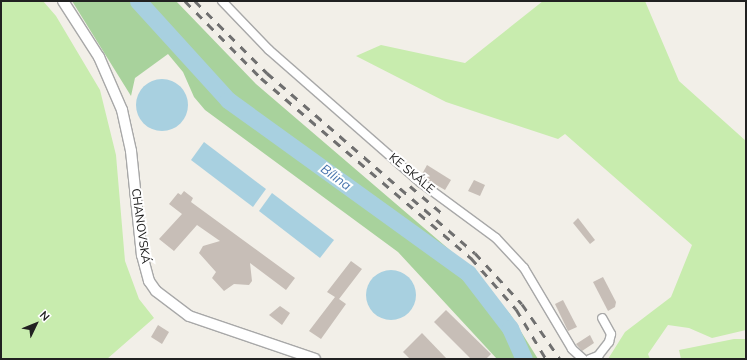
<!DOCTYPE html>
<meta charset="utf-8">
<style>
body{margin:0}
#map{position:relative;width:747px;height:360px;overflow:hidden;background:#f2efe8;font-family:Mulish,sans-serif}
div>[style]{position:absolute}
.grass>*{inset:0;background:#c8ecae}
.forest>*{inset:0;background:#a8d29c}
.water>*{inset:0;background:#a8d0e0}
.round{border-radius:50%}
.river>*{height:17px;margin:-8.5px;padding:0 8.5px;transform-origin:8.5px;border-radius:8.5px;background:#a8d0e0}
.building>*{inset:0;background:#c7beb7}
.roads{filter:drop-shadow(1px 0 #a8a8a8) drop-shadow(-1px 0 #a8a8a8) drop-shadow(0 1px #a8a8a8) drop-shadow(0 -1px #a8a8a8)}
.minor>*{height:8px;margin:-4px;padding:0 4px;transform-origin:4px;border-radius:4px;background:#fff}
.tertiary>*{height:10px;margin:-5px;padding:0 5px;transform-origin:5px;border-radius:5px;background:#fff}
.rail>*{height:3px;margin-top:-1.5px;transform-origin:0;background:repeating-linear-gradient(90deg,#6f6f6f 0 8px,transparent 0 16px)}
span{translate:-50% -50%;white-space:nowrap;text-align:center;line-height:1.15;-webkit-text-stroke:4px #fff;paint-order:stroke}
.street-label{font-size:12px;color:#212121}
.water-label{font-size:13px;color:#4774ad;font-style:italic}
.frame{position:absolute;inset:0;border:2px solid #212121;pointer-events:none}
.north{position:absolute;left:16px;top:304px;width:40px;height:40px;-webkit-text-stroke:3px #fff;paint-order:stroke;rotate:47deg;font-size:11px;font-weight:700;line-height:16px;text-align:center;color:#212121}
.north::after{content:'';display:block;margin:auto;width:14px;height:18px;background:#212121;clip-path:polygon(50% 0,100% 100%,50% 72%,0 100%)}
</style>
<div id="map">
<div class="grass">
<i style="clip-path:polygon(1px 1px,43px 1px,56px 16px,100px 90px,116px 155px,125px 261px,139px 299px,154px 318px,107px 359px,1px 359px)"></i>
<i style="clip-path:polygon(543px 1px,645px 1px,679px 81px,746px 141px,746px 330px,712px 338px,689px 328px,668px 325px,648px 354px,650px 359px,608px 359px,625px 332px,671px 297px,692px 245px,565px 134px,558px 139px,446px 102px,356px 56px,381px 45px,465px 63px)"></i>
<i style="clip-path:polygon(734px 339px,746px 339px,746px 359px,681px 359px,679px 350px)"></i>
</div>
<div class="forest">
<i style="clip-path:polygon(72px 1px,176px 1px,256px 84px,465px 263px,510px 314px,538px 359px,497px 359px,398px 252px,205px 110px,194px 97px,183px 72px,168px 54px,135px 78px,131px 96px)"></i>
</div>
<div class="water">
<i class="round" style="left:136px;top:79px;width:52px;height:52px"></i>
<i style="clip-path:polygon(204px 142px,266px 189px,253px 207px,191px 160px)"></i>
<i style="clip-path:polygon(272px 193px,334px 240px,320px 258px,259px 211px)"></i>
<i class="round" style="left:366px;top:270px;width:50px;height:50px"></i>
</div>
<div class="river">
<i style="left:138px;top:1px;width:134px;rotate:47.7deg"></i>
<i style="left:228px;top:100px;width:296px;rotate:35.8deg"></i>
<i style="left:468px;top:273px;width:69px;rotate:52.6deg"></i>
<i style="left:510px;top:328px;width:34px;rotate:66deg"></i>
</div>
<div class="building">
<i style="clip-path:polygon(427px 165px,451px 180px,445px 190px,421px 176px)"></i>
<i style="clip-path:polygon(474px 180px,485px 185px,480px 196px,468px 191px)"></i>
<i style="clip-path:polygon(184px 191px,193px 198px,191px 202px,295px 278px,286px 290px,250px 263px,252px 281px,249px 285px,234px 284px,224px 291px,212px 278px,216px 272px,199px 253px,203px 246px,220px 241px,197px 225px,174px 251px,159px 239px,182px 214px,169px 204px,178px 193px,181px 195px)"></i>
<i style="clip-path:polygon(578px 218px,595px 240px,590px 244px,573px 223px)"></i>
<i style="clip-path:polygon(351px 261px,362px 269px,339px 299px,346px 304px,321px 339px,309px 331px,335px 297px,327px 292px)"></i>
<i style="clip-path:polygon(603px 277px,616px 302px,615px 307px,608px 311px,593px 282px)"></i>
<i style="clip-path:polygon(563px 300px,577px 327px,568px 331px,555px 304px)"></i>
<i style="clip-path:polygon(280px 306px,290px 313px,282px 325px,269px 315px)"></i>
<i style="clip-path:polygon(446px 310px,491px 354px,486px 359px,471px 359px,434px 322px)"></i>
<i style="clip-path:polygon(158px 325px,169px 332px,162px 344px,151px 337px)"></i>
<i style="clip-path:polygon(422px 333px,447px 359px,410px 359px,403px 352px)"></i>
<i style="clip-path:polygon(590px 335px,594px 343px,582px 351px,576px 344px)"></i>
</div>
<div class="roads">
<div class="minor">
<i style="left:222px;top:1px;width:68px;rotate:46.2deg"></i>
<i style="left:269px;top:50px;width:201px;rotate:41.2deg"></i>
<i style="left:420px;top:182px;width:94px;rotate:36.4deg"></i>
<i style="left:496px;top:238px;width:41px;rotate:47deg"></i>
<i style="left:524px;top:268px;width:94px;rotate:59.3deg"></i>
<i style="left:572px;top:349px;width:15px;rotate:42deg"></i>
<i style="left:590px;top:359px;width:9px;rotate:-21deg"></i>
<i style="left:598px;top:356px;width:18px;rotate:-52deg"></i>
<i style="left:609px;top:342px;width:8px;rotate:-76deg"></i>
<i style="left:611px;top:334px;width:18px;rotate:-119deg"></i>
</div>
<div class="tertiary">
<i style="left:63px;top:1px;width:67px;rotate:57.3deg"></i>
<i style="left:99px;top:57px;width:58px;rotate:66.5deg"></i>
<i style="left:122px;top:110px;width:42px;rotate:77.6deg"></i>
<i style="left:131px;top:151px;width:105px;rotate:84deg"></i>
<i style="left:142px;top:255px;width:27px;rotate:75deg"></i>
<i style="left:149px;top:281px;width:12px;rotate:55deg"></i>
<i style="left:156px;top:291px;width:41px;rotate:37.1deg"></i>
<i style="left:189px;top:316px;width:133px;rotate:18.8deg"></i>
</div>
</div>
<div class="rail">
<i style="left:185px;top:1px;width:108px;rotate:45.4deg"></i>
<i style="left:261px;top:78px;width:277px;rotate:40.6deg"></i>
<i style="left:471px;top:258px;width:68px;rotate:48.6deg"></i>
<i style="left:516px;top:309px;width:58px;rotate:59deg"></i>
<i style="left:195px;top:1px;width:102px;rotate:45deg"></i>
<i style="left:267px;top:73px;width:275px;rotate:40.9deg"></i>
<i style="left:475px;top:253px;width:69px;rotate:47.3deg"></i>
<i style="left:522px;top:304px;width:67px;rotate:55.4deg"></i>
<i style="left:410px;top:186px;width:46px;rotate:40.6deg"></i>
</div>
<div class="street-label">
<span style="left:412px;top:173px;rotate:40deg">KE SKÁLE</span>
<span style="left:141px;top:226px;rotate:82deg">CHANOVSKÁ</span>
</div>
<div class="water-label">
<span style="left:336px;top:177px;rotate:36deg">Bílina</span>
</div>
<div class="frame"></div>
<div class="north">N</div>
</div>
